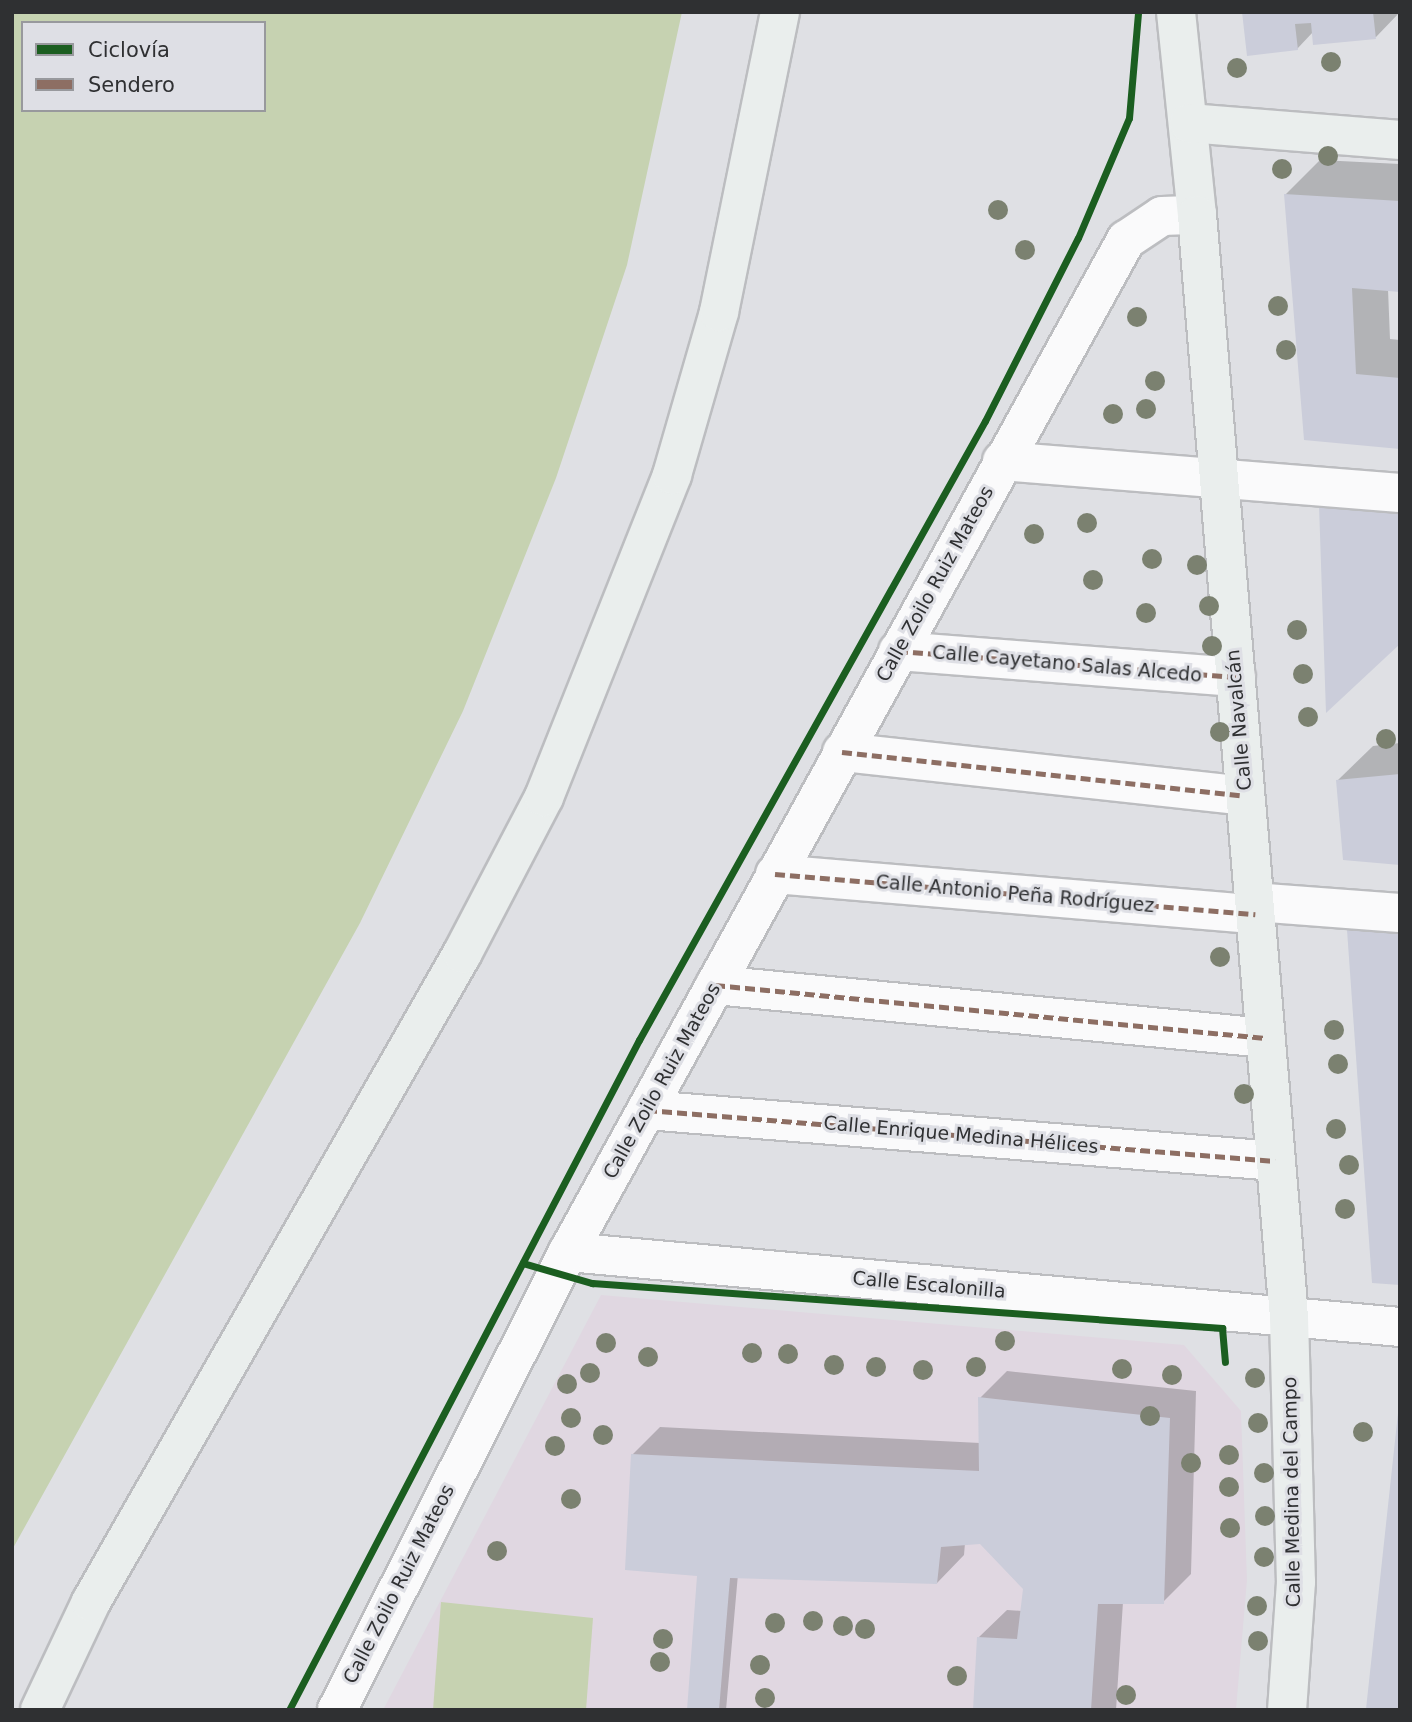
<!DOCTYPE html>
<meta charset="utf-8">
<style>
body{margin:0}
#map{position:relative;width:1412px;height:1722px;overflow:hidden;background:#dfe0e4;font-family:"DejaVu Sans",sans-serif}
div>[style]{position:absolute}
.education>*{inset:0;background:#e0d7e1}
.green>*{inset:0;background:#c6d2b1}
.shadow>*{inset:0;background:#0003}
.building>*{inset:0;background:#cbcdda}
.roads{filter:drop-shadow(2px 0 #bcbdc0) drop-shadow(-2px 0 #bcbdc0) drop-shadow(0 2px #bcbdc0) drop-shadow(0 -2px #bcbdc0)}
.street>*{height:38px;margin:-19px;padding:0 19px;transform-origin:19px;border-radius:19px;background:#fafafb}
.secondary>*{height:38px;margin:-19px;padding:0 19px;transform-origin:19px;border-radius:19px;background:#eaeeed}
.quiet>*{height:5px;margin-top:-2.5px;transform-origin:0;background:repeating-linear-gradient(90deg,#8d6e63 0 10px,transparent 0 15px)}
.cycleway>*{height:7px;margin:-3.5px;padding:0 3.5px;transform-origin:3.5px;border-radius:3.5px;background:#1b5e20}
.trees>*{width:20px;height:20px;margin:-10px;border-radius:50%;background:#7b8170}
span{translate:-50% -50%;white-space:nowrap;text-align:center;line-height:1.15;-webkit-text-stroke:6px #dedfe5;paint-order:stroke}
.street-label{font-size:19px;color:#2f3032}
.frame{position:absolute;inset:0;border:14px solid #2f3032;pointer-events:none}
.legend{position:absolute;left:21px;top:21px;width:245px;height:91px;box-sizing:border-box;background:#dedfe5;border:2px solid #98999d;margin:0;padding:9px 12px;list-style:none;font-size:21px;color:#2f3032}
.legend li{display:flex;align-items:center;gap:14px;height:35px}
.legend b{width:35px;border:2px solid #98999d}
</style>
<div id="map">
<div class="education">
<i style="clip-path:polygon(601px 1295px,1184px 1345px,1241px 1411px,1247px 1580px,1236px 1710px,383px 1710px)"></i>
</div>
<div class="green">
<i style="clip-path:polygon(evenodd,12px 12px,682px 12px,627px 265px,556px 478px,463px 711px,360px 923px,12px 1550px,12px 12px,23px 23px,264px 23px,264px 110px,23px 110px,23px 23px)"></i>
<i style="clip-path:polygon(441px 1602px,593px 1618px,586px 1710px,433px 1710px)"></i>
</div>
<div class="shadow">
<i style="clip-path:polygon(1244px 12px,1400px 12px,1376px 37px,1313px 32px,1297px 49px)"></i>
<i style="clip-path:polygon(1320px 160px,1400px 164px,1400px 290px,1388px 289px,1390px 339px,1400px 340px,1400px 447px,1306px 438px,1285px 195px)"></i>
<i style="clip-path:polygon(1400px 743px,1400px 864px,1338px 780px,1373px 746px)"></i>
<i style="clip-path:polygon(1383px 896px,1400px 897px,1400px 1284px,1349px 931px)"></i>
<i style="clip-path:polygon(1007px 1371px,1196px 1391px,1191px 1574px,1163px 1602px,1123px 1602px,1116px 1710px,974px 1710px,979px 1637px,1007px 1610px,1022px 1611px,1025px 1589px,980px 1542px,965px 1543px,964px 1555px,937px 1583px,738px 1574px,726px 1710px,689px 1710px,698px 1577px,632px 1455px,660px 1427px,980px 1443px,980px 1398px)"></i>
<i style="clip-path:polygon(1400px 1412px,1400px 1710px,1368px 1708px)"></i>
</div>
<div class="building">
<i style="clip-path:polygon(1242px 12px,1373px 12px,1376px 39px,1313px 45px,1311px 23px,1295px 24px,1298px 50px,1247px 56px)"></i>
<i style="clip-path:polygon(1284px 194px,1400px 201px,1400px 292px,1352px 288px,1356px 374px,1400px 378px,1400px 449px,1304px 440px)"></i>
<i style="clip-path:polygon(1319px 505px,1400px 513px,1400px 644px,1326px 713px)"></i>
<i style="clip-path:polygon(1400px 774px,1400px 865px,1343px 860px,1336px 780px)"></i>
<i style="clip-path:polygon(1347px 930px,1400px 934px,1400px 1285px,1372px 1283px)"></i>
<i style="clip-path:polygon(978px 1397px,1170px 1418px,1164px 1604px,1098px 1604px,1091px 1710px,973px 1710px,977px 1637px,1017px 1639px,1023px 1589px,980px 1544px,941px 1547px,937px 1584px,730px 1578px,719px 1710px,687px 1710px,697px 1576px,625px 1570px,631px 1454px,979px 1471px)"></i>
<i style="clip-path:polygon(1398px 1413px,1400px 1710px,1366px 1709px)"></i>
</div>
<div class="roads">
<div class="street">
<i style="left:1002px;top:461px;width:399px;rotate:4.6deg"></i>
<i style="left:898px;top:651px;width:339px;rotate:4.4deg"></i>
<i style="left:842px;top:752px;width:405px;rotate:6.2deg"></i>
<i style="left:775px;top:874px;width:482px;rotate:4.8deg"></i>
<i style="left:1254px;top:902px;width:146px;rotate:4.3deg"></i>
<i style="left:715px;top:985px;width:553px;rotate:5.5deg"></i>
<i style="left:647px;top:1110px;width:630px;rotate:4.64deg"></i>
<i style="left:568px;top:1252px;width:835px;rotate:5.15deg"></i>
<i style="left:337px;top:1710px;width:513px;rotate:-63.24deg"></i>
<i style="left:568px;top:1252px;width:1156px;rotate:-61.13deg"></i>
<i style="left:1126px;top:240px;width:43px;rotate:-33.7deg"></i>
<i style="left:1162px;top:216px;width:35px;rotate:-2deg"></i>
</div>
<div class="secondary">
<i style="left:1176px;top:12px;width:204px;rotate:84.1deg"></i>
<i style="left:1197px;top:215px;width:1106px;rotate:85.23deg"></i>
<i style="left:1289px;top:1317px;width:265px;rotate:88.5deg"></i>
<i style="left:1296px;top:1582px;width:128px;rotate:94deg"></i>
<i style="left:1189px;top:123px;width:212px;rotate:4.6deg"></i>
<i style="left:40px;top:1710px;width:119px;rotate:-64.7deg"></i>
<i style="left:91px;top:1602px;width:747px;rotate:-60.21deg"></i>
<i style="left:462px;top:954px;width:177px;rotate:-62.4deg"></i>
<i style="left:544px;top:797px;width:347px;rotate:-68.3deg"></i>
<i style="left:672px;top:475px;width:170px;rotate:-73.9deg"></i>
<i style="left:719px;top:312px;width:306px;rotate:-78.5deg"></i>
</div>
</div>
<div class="quiet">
<i style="left:898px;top:651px;width:339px;rotate:4.4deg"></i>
<i style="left:842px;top:752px;width:405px;rotate:6.2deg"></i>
<i style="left:775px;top:874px;width:482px;rotate:4.8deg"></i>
<i style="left:715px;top:985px;width:553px;rotate:5.5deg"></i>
<i style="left:647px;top:1110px;width:630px;rotate:4.64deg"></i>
</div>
<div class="cycleway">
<i style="left:523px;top:1263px;width:72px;rotate:16.2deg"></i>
<i style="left:592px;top:1283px;width:632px;rotate:4.09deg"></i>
<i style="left:1222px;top:1328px;width:34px;rotate:85deg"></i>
<i style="left:289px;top:1710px;width:756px;rotate:-62.42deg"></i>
<i style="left:639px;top:1040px;width:709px;rotate:-60.8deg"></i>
<i style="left:985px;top:421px;width:205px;rotate:-63.1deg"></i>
<i style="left:1078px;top:238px;width:130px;rotate:-67deg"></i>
<i style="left:1129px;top:118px;width:106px;rotate:-85.1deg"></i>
</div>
<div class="trees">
<i style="left:1331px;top:62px"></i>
<i style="left:1237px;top:68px"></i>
<i style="left:1328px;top:156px"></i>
<i style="left:1282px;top:169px"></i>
<i style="left:998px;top:210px"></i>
<i style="left:1025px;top:250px"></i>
<i style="left:1278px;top:306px"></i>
<i style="left:1137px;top:317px"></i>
<i style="left:1286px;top:350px"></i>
<i style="left:1155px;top:381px"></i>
<i style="left:1146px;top:409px"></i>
<i style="left:1113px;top:414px"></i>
<i style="left:1087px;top:523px"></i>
<i style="left:1034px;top:534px"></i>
<i style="left:1152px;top:559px"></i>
<i style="left:1197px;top:565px"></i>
<i style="left:1093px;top:580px"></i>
<i style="left:1209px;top:606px"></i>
<i style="left:1146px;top:613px"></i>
<i style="left:1297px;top:630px"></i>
<i style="left:1212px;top:646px"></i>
<i style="left:1303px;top:674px"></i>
<i style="left:1308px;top:717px"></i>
<i style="left:1220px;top:732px"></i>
<i style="left:1386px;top:739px"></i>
<i style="left:1220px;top:957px"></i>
<i style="left:1334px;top:1030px"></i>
<i style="left:1338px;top:1064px"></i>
<i style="left:1244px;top:1094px"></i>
<i style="left:1336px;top:1129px"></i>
<i style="left:1349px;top:1165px"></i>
<i style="left:1345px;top:1209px"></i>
<i style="left:1005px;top:1341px"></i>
<i style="left:606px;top:1343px"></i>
<i style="left:752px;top:1353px"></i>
<i style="left:788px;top:1354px"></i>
<i style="left:648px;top:1357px"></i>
<i style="left:834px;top:1365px"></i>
<i style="left:876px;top:1367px"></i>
<i style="left:976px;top:1367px"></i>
<i style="left:1122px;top:1369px"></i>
<i style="left:923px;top:1370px"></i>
<i style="left:590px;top:1373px"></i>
<i style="left:1172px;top:1375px"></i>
<i style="left:1255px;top:1378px"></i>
<i style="left:567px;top:1384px"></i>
<i style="left:1150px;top:1416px"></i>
<i style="left:571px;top:1418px"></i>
<i style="left:1258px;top:1423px"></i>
<i style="left:1363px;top:1432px"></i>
<i style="left:603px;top:1435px"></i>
<i style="left:555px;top:1446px"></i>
<i style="left:1229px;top:1455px"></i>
<i style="left:1191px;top:1463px"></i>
<i style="left:1264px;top:1473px"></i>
<i style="left:1229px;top:1487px"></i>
<i style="left:571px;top:1499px"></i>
<i style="left:1265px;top:1516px"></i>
<i style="left:1230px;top:1528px"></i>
<i style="left:497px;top:1551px"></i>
<i style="left:1264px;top:1557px"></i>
<i style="left:1257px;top:1606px"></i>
<i style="left:813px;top:1621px"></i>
<i style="left:775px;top:1623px"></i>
<i style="left:843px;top:1626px"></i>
<i style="left:865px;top:1629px"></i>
<i style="left:663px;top:1639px"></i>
<i style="left:1258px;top:1641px"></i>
<i style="left:660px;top:1662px"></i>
<i style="left:760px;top:1665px"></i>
<i style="left:957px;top:1676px"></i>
<i style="left:1126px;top:1695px"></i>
<i style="left:765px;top:1698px"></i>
</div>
<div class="street-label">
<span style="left:935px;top:584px;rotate:-61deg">Calle Zoilo Ruiz Mateos</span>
<span style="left:1067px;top:664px;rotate:5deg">Calle Cayetano Salas Alcedo</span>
<span style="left:1239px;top:720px;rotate:-95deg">Calle Navalcán</span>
<span style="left:1015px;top:894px;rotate:5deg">Calle Antonio Peña Rodríguez</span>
<span style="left:662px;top:1081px;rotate:-61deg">Calle Zoilo Ruiz Mateos</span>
<span style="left:961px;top:1135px;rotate:5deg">Calle Enrique Medina Hélices</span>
<span style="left:929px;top:1285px;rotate:5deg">Calle Escalonilla</span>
<span style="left:1292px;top:1492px;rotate:-91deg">Calle Medina del Campo</span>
<span style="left:399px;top:1584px;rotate:-63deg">Calle Zoilo Ruiz Mateos</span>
</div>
<div class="frame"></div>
<ul class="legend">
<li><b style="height:9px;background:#1b5e20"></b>Ciclovía</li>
<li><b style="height:9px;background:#8d6e63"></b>Sendero</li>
</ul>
</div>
